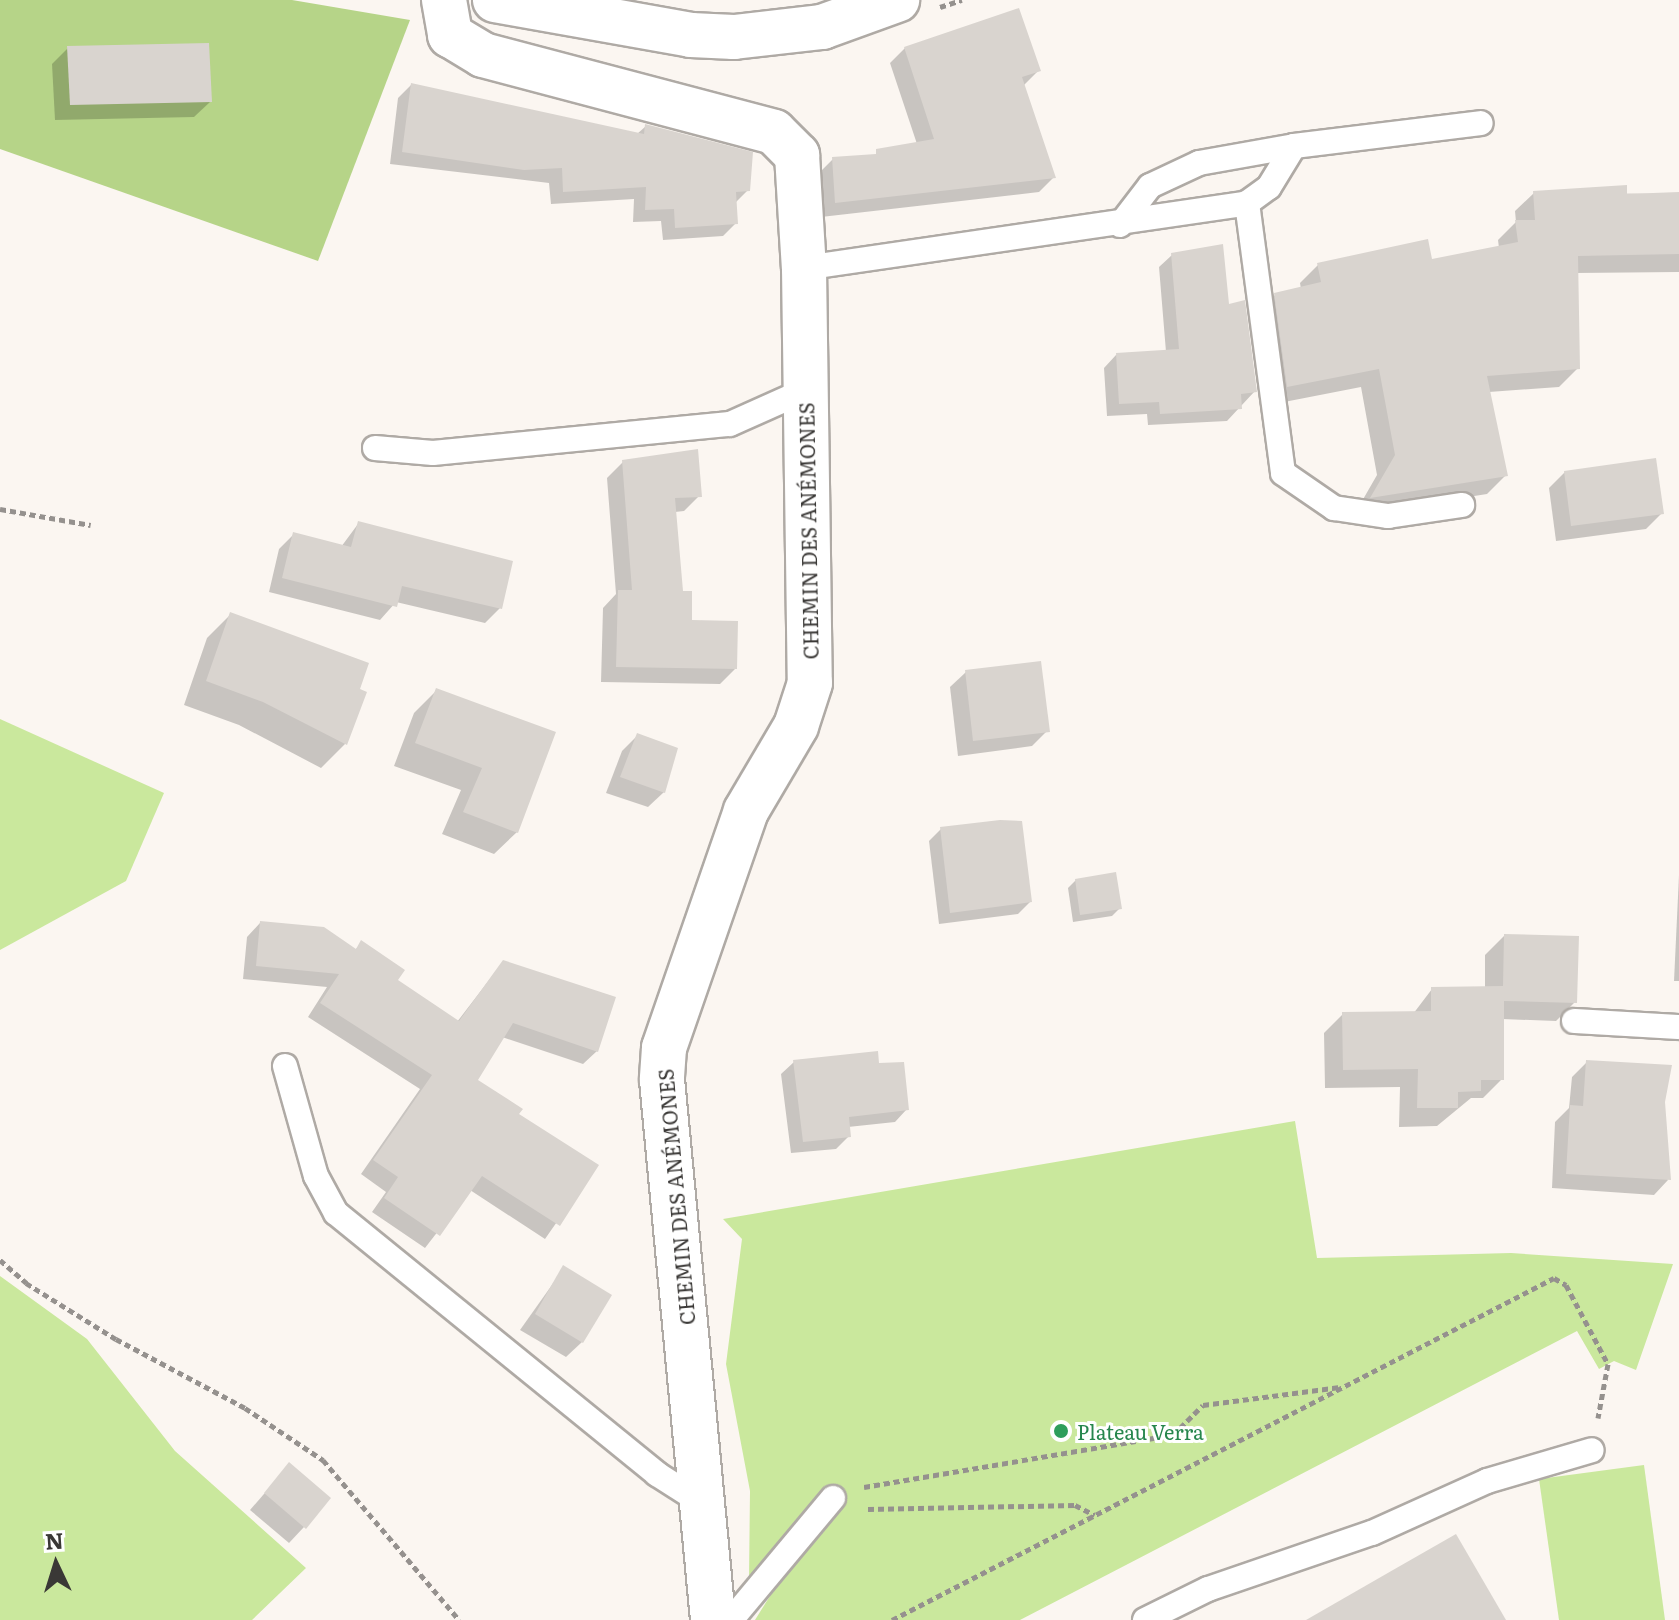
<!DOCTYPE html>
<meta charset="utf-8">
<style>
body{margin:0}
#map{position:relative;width:1679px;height:1620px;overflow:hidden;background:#fbf6f1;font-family:Literata,serif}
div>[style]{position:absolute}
.green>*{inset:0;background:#cae89d}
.forest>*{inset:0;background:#b6d488}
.shadow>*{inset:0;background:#0003}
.building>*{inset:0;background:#d9d4cf}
.path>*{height:5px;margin-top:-2.5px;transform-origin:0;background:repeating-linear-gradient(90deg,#95918e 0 6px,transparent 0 10px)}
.roads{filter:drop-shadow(2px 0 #afaaa5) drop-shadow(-2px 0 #afaaa5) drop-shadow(0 2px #afaaa5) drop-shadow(0 -2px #afaaa5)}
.service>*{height:24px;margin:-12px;padding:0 12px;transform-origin:12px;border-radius:12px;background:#fff}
.minor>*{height:44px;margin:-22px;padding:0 22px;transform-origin:22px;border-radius:22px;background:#fff}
.dots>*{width:22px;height:22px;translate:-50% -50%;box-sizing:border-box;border:4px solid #fff;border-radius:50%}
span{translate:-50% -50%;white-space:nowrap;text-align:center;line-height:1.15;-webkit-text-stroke:6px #fff;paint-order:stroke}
.street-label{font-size:20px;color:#3a3836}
.leisure-label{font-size:20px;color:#27864d}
.left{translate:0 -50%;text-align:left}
.north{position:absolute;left:16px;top:1524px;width:80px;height:80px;-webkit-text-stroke:6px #fff;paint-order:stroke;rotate:356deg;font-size:22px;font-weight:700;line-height:32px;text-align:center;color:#3a3836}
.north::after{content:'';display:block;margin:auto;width:28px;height:36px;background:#3a3836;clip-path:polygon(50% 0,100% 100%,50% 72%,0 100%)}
</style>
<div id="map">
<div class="green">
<i style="clip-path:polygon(0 719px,164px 793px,126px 881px,0 950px)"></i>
<i style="clip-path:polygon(1295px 1121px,1317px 1258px,1511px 1253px,1673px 1264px,1636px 1370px,1614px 1361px,1599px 1369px,1577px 1331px,1020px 1620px,755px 1620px,770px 1596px,749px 1579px,750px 1491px,726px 1364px,742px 1239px,723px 1219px)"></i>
<i style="clip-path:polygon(0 1276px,87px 1339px,175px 1451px,306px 1568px,252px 1620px,0 1620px)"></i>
<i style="clip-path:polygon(1644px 1465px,1665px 1620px,1559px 1620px,1539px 1479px)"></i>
</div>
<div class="forest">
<i style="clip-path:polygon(0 0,292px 0,410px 20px,318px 261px,0 149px)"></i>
</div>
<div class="shadow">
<i style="clip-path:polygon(68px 48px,210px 102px,194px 117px,55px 120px,52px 64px)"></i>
<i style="clip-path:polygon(905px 48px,1038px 71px,1023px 86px,1053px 178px,1039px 192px,821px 217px,818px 174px,833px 159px,871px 156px,917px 144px,890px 63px)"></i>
<i style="clip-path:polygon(411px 85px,637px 134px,646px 126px,748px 190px,734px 204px,736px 223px,723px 236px,663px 240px,661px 221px,633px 222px,634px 199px,551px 204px,549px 183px,390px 164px,398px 98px)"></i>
<i style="clip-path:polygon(1534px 193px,1679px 194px,1679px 272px,1576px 273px,1578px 368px,1559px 387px,1489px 392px,1506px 475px,1487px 494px,1354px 515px,1377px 475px,1361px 387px,1269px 405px,1257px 313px,1275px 295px,1301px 289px,1300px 283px,1318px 265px,1430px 261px,1499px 248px,1498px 240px,1516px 222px,1515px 211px)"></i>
<i style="clip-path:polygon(1172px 255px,1227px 306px,1255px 391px,1227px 421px,1148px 425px,1147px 414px,1107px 416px,1104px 368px,1116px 355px,1166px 352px,1159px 267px)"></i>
<i style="clip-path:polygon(623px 462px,699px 496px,684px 511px,675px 512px,681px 593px,690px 622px,735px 669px,720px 684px,601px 682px,603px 608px,616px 594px,607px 478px)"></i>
<i style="clip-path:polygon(1565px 472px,1662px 513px,1646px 529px,1556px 541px,1549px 488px)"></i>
<i style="clip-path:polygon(358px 524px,500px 608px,485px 623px,396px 602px,380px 620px,269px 592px,279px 549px,294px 534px,341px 547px)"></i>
<i style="clip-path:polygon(231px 614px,365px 693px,345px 744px,321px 768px,239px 725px,184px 705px,207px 638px)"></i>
<i style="clip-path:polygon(966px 672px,1047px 731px,1032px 746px,958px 756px,950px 687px)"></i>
<i style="clip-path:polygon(437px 690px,553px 733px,517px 832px,494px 854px,442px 834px,461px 790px,394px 766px,414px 713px)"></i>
<i style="clip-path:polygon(638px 735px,664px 792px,648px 807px,606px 793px,622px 751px)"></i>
<i style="clip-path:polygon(941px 829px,1030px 902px,1018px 914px,939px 924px,929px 841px)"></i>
<i style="clip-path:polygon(1679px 875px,1679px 981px,1674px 981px)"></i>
<i style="clip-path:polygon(1076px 880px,1120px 908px,1112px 916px,1073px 922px,1068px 888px)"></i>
<i style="clip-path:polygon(260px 923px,355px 950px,362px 943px,396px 980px,457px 1022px,503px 962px,597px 1051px,583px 1064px,502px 1037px,475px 1081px,516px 1115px,596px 1166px,545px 1239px,470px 1190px,425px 1248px,372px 1212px,386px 1192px,361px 1174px,420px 1089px,308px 1017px,327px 987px,243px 979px,247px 937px)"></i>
<i style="clip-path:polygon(1504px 936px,1575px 1002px,1556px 1021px,1502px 1019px,1502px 1079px,1483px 1098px,1471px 1098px,1437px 1126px,1399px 1127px,1400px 1087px,1325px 1088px,1324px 1033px,1343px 1014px,1413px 1014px,1432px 989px,1485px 988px,1485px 955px)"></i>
<i style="clip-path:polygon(794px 1062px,877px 1065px,907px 1109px,895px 1122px,848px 1127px,849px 1136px,836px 1149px,791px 1153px,781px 1074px)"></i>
<i style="clip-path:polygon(1587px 1062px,1668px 1180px,1654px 1195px,1552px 1188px,1555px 1122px,1569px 1108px,1572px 1077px)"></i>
<i style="clip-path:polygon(564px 1268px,582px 1342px,566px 1357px,520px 1330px)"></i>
<i style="clip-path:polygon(289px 1465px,304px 1527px,289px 1543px,250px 1510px)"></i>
</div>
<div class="building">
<i style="clip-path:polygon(1019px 8px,1041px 71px,1022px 77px,1056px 178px,835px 203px,832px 157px,876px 154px,876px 149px,934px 139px,904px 47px)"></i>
<i style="clip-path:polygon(209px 43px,212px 102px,70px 105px,67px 46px)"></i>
<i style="clip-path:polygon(411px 83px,644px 134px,645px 124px,753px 152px,750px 191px,736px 192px,738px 224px,675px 228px,674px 209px,645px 210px,646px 187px,563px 192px,562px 168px,524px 170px,402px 152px)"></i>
<i style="clip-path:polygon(1627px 185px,1627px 194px,1679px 192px,1679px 254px,1578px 256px,1580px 369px,1487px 376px,1508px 476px,1370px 498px,1395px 455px,1379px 369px,1287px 387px,1274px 293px,1321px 282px,1317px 263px,1428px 239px,1432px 259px,1518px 242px,1515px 220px,1535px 220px,1533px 191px)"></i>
<i style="clip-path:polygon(1223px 244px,1229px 304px,1245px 300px,1257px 392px,1241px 394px,1242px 409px,1160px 414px,1159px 402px,1119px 404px,1116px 353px,1179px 349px,1171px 253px)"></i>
<i style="clip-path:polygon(698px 449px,702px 497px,675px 498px,683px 591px,692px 591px,692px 620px,738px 621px,737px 669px,616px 667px,618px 590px,632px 590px,622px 460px)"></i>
<i style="clip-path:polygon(1656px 458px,1664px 514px,1571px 526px,1564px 471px)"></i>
<i style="clip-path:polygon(358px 521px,513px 561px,502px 609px,402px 586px,397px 607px,282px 578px,293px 532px,351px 547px)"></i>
<i style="clip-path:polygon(230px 612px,369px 663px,360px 689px,367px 692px,347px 745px,263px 702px,206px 681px)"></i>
<i style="clip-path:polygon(1041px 661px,1050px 732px,973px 741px,965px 670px)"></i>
<i style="clip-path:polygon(436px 688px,556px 732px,518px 833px,463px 812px,482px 768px,415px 743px)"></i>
<i style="clip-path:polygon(637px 733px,678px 748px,665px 793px,620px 777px)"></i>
<i style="clip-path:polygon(1000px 820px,1022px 821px,1032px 902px,950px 913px,940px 827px)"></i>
<i style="clip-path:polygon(1116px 872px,1122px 909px,1080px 915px,1075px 879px)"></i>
<i style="clip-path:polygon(260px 921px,324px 927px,356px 949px,361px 940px,405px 970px,398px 980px,459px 1021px,503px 960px,616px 997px,598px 1052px,513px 1023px,478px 1080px,523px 1109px,519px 1114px,599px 1165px,560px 1226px,482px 1176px,440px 1236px,384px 1198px,398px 1177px,373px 1160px,432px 1075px,320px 1003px,339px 974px,256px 966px)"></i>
<i style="clip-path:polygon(1504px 934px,1579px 936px,1577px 1003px,1504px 1001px,1504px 1080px,1481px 1080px,1481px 1091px,1458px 1092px,1458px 1108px,1417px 1108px,1418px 1069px,1343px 1070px,1342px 1012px,1431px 1011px,1431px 987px,1503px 986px)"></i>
<i style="clip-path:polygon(878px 1051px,879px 1063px,904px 1062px,909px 1110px,849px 1117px,851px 1137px,803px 1142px,793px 1060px)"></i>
<i style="clip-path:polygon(1586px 1060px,1672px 1065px,1665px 1102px,1671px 1180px,1566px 1174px,1570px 1105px,1583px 1106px)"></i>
<i style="clip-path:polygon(563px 1265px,612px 1295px,583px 1343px,535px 1314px)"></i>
<i style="clip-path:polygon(289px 1462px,331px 1498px,306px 1529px,264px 1493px)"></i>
<i style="clip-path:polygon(1456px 1534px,1506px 1620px,1306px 1620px,1393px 1570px)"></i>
</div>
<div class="path">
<i style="left:940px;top:7px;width:23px;rotate:-18deg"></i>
<i style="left:0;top:509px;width:92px;rotate:10deg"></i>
<i style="left:0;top:1260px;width:35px;rotate:41deg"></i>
<i style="left:26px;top:1283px;width:106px;rotate:31.9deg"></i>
<i style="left:116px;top:1339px;width:146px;rotate:28.1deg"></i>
<i style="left:245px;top:1408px;width:94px;rotate:33.7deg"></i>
<i style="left:323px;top:1460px;width:210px;rotate:49.6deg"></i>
<i style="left:864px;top:1487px;width:313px;rotate:-9.6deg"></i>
<i style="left:1173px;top:1435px;width:42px;rotate:-45deg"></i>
<i style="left:1203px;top:1405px;width:138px;rotate:-7.5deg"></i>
<i style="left:868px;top:1509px;width:207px;rotate:-1.1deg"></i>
<i style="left:1075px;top:1505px;width:22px;rotate:27deg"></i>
<i style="left:892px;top:1620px;width:745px;rotate:-27.32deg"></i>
<i style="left:1554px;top:1278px;width:14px;rotate:30deg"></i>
<i style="left:1566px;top:1285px;width:89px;rotate:62deg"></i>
<i style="left:1608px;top:1364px;width:55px;rotate:100.5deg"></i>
</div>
<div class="roads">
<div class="service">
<i style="left:1247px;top:203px;width:272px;rotate:82.4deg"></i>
<i style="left:1283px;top:473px;width:62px;rotate:34.5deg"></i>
<i style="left:1334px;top:508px;width:55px;rotate:8.4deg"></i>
<i style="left:1388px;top:516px;width:75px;rotate:-8.5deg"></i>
<i style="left:1120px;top:225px;width:49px;rotate:-52.4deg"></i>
<i style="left:1150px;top:186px;width:54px;rotate:-25.1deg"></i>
<i style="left:1199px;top:163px;width:97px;rotate:-10.1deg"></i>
<i style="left:804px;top:268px;width:448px;rotate:-8.3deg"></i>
<i style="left:1247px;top:203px;width:27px;rotate:-36deg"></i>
<i style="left:1269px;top:187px;width:48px;rotate:-58.6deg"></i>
<i style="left:1294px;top:146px;width:188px;rotate:-7deg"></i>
<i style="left:375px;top:448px;width:58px;rotate:4.9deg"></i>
<i style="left:433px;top:453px;width:298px;rotate:-5.6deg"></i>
<i style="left:730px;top:424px;width:83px;rotate:-24.1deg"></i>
<i style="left:1574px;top:1021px;width:105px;rotate:3.3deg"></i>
<i style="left:285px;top:1066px;width:114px;rotate:74.3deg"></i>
<i style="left:316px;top:1176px;width:42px;rotate:61.6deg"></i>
<i style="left:336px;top:1213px;width:414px;rotate:39.1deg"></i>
<i style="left:657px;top:1474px;width:56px;rotate:32.6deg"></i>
<i style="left:731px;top:1620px;width:159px;rotate:-50.1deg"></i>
<i style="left:1145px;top:1620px;width:70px;rotate:-26.2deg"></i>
<i style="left:1208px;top:1589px;width:173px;rotate:-18.9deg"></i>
<i style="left:1372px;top:1533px;width:126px;rotate:-24.3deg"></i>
<i style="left:1487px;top:1481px;width:109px;rotate:-16.4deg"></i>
</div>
<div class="minor">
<i style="left:444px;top:0;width:36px;rotate:80deg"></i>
<i style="left:450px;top:35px;width:39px;rotate:31deg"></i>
<i style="left:483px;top:55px;width:301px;rotate:14.8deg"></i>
<i style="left:774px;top:132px;width:33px;rotate:45deg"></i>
<i style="left:797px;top:155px;width:113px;rotate:86.5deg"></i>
<i style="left:804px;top:268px;width:415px;rotate:89.2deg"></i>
<i style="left:810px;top:683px;width:45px;rotate:108deg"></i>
<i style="left:796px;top:726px;width:99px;rotate:120.5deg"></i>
<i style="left:746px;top:811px;width:251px;rotate:109.1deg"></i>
<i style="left:664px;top:1048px;width:32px;rotate:94deg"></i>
<i style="left:662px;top:1080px;width:542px;rotate:84.6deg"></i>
<i style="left:495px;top:0;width:199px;rotate:10.1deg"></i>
<i style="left:691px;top:35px;width:43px;rotate:2.7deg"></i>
<i style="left:734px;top:37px;width:89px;rotate:-6.5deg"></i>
<i style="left:822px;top:27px;width:80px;rotate:-19.8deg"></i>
</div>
</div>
<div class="dots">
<i style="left:1061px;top:1431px;background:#2e9e5b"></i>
</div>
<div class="street-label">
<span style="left:808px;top:531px;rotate:-91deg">CHEMIN DES ANÉMONES</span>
<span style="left:676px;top:1197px;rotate:-95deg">CHEMIN DES ANÉMONES</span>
</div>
<div class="leisure-label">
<span class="left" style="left:1077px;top:1431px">Plateau Verra</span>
</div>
<div class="north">N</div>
</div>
